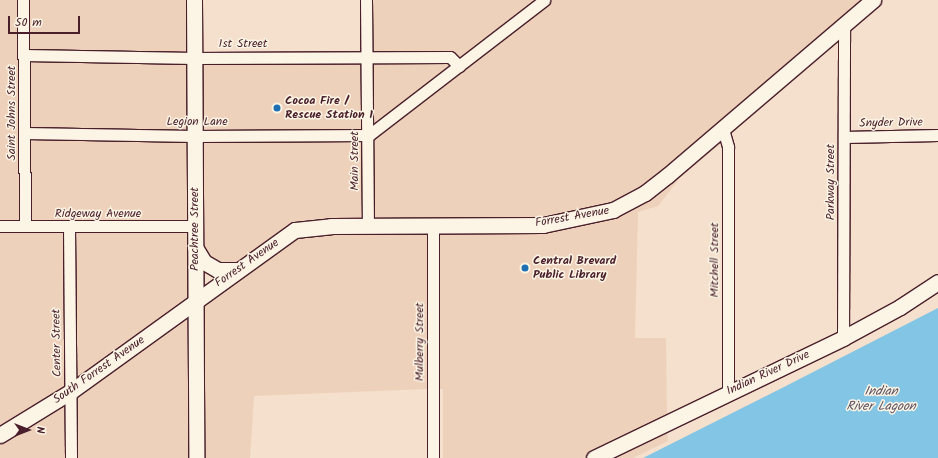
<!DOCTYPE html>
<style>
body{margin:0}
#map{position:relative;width:938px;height:458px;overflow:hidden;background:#f4e0cc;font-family:Kalam,sans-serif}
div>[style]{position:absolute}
.built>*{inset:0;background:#eed1bb}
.water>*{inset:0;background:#83c5e4}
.roads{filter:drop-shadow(1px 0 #4a1f2b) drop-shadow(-1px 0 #4a1f2b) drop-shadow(0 1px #4a1f2b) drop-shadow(0 -1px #4a1f2b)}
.street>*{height:11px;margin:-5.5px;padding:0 5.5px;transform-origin:5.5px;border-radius:5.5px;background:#fcf5e5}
.secondary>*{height:15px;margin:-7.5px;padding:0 7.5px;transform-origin:7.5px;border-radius:7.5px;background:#fcf5e5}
.dots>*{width:11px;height:11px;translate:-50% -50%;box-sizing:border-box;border:2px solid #fcf5e5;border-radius:50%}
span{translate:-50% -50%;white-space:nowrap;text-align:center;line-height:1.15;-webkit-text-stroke:3px #fcf5e5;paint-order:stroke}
.street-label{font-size:12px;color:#4a1f2b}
.poi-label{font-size:12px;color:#4a1f2b;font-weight:700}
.left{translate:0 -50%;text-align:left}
.water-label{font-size:13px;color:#5b5162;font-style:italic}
.north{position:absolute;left:8px;top:410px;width:40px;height:40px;-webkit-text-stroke:3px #fcf5e5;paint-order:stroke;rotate:90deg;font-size:11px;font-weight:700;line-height:16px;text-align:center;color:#4a1f2b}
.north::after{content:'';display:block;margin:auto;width:14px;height:18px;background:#4a1f2b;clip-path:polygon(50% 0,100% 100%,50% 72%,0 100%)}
.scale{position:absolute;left:8px;top:16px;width:72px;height:18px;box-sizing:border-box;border:2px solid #4a1f2b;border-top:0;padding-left:5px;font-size:12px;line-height:14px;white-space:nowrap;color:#4a1f2b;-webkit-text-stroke:3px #fcf5e5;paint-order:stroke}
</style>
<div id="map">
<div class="built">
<i style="clip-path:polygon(0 0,18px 0,19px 221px,0 220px)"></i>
<i style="clip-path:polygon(29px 0,188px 0,189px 53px,30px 50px)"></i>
<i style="clip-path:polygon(371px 0,535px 0,535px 1px,459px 59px,450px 52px,372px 51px)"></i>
<i style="clip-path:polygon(553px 0,865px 0,641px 189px,611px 205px,543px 220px,373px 221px,374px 137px)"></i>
<i style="clip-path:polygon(30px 60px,189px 62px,189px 131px,31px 128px)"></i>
<i style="clip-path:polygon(361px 61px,363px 130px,200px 131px,201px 62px)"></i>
<i style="clip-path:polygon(372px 61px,447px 61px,451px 65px,374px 124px)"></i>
<i style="clip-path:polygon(31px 138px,189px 141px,190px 221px,31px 221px)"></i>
<i style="clip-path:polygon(720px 138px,721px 143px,680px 178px,658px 206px,638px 212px,635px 338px,666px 338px,667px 416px,583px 458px,443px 458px,443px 389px,439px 389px,439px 230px,583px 222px)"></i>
<i style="clip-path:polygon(363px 140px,362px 221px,319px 221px,234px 265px,220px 265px,208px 258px,200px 246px,200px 141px)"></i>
<i style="clip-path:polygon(427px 230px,427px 389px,254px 396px,250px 458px,201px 458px,200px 303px,297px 235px,319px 231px)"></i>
<i style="clip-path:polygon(0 231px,63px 232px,65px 389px,0 428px)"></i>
<i style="clip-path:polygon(189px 231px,189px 298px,76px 381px,74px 232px)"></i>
<i style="clip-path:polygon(189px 311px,190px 458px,76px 458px,76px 394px)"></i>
<i style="clip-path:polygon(65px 401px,65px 458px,0 458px,0 441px)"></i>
<i style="clip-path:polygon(667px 428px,668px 441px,633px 458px,606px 458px)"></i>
</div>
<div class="water">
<i style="clip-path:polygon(938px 308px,938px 458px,643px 458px,780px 389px)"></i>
</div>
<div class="roads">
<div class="street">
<i style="left:23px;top:0;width:226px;rotate:89.5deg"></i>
<i style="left:366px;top:0;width:226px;rotate:89.5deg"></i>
<i style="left:24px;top:55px;width:171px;rotate:1deg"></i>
<i style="left:195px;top:58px;width:255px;rotate:-0.2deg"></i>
<i style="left:450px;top:57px;width:13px;rotate:45deg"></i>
<i style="left:723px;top:129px;width:19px;rotate:74deg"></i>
<i style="left:728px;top:147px;width:245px;rotate:90deg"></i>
<i style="left:25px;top:133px;width:170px;rotate:1deg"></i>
<i style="left:195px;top:136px;width:174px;rotate:-0.3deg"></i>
<i style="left:369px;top:135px;width:221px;rotate:-37.6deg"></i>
<i style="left:844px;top:137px;width:94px;rotate:-1.2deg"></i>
<i style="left:433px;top:225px;width:233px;rotate:90deg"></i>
<i style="left:0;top:226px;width:195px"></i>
<i style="left:69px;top:227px;width:231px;rotate:89.5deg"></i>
<i style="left:843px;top:338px;width:313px;rotate:-89.8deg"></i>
</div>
<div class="secondary">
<i style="left:194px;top:0;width:458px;rotate:89.7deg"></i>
<i style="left:195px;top:247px;width:17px;rotate:59deg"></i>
<i style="left:204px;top:262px;width:16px;rotate:30deg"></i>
<i style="left:218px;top:270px;width:18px"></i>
<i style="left:0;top:435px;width:82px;rotate:-31.6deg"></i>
<i style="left:70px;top:392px;width:277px;rotate:-35.8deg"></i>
<i style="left:295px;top:230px;width:36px;rotate:-6deg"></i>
<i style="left:331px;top:226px;width:212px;rotate:-0.3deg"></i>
<i style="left:543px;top:225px;width:72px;rotate:-12.1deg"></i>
<i style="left:613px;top:210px;width:36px;rotate:-28deg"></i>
<i style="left:645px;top:193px;width:29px;rotate:-38deg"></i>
<i style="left:668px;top:175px;width:270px;rotate:-40.5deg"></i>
<i style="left:594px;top:458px;width:276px;rotate:-25.7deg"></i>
<i style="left:843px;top:338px;width:65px;rotate:-28.5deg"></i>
<i style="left:900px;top:307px;width:45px;rotate:-33.3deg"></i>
</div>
</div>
<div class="dots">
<i style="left:277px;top:108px;background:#1f6fb2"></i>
<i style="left:525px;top:268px;background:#1f6fb2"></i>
</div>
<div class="street-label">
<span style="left:243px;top:44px">1st Street</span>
<span style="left:12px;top:113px;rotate:-90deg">Saint Johns Street</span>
<span style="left:197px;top:122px">Legion Lane</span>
<span style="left:891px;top:123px;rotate:-1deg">Snyder Drive</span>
<span style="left:355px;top:161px;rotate:-90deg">Main Street</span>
<span style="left:831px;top:182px;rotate:-90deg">Parkway Street</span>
<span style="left:98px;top:214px">Ridgeway Avenue</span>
<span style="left:572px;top:217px;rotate:-10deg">Forrest Avenue</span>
<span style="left:195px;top:229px;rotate:-90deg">Peachtree Street</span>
<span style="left:715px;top:260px;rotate:-90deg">Mitchell Street</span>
<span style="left:247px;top:263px;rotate:-35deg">Forrest Avenue</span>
<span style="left:420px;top:342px;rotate:-90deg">Mulberry Street</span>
<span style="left:57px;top:343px;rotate:-91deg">Center Street</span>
<span style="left:99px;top:370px;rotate:-35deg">South Forrest Avenue</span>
<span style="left:768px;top:373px;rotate:-25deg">Indian River Drive</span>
</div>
<div class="poi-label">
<span class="left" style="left:285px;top:108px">Cocoa Fire /<br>Rescue Station 1</span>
<span class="left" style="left:533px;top:268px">Central Brevard<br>Public Library</span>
</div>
<div class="water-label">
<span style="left:881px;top:400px">Indian<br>River Lagoon</span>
</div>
<div class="north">N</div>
<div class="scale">50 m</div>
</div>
